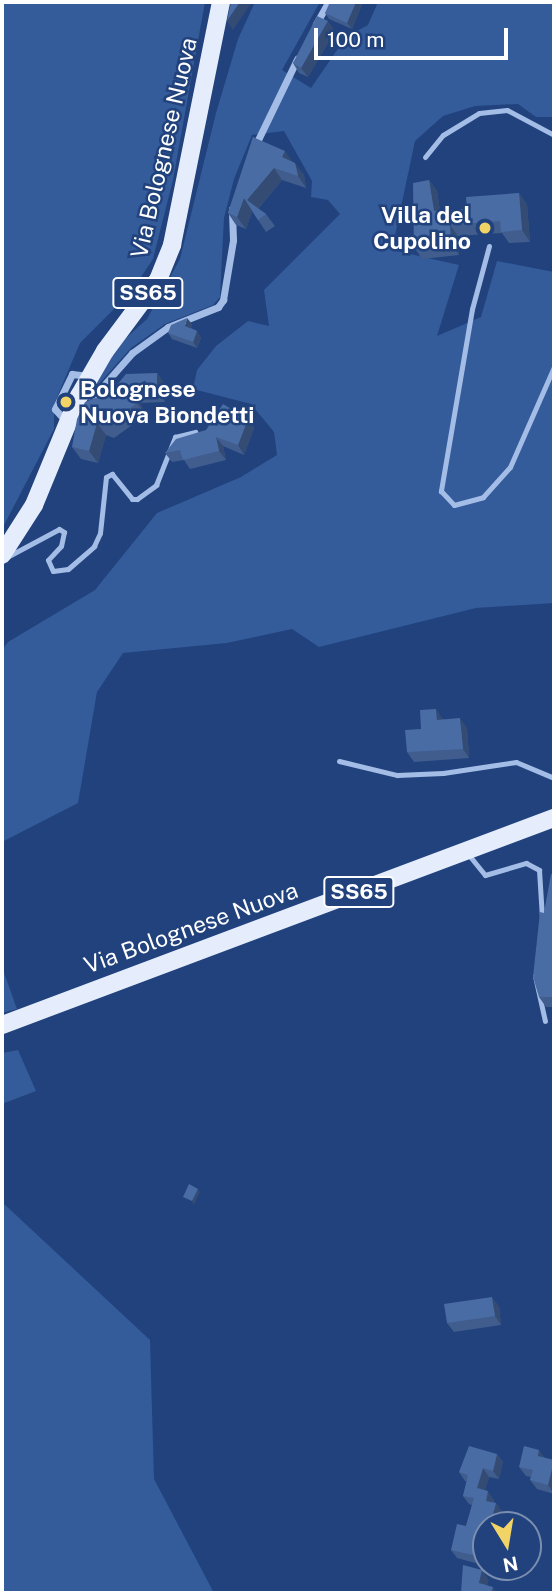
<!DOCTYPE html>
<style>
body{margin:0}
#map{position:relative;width:556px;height:1595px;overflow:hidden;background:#21427c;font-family:"Public Sans",sans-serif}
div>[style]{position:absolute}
.green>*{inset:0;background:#345b9a}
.service>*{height:5px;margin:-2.5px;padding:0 2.5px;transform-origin:2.5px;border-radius:2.5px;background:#a4bde6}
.minor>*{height:7px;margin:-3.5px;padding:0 3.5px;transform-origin:3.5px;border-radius:3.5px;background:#a4bde6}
.primary>*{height:18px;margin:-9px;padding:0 9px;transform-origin:9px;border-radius:9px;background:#e5edfd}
.wall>*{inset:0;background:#405d8e}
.shaded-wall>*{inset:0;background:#344c74}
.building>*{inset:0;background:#4a6ca5}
.dots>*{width:19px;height:19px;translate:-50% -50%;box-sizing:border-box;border:4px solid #21427c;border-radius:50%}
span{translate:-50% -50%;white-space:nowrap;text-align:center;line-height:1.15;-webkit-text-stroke:5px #21427c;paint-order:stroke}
.shield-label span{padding:2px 5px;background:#21427c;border:2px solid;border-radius:5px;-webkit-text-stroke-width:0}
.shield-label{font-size:21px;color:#fff;font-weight:700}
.street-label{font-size:23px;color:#fff}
.poi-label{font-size:23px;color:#fff;font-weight:700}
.right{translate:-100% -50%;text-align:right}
.left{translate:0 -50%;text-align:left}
.frame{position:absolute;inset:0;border:4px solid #fff;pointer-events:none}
.north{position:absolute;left:472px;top:1511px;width:70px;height:70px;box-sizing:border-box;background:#21427c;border:2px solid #7a8eb0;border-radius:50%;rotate:169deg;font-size:19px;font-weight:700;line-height:28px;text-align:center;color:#fff}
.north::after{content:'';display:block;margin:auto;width:24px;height:32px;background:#f2d466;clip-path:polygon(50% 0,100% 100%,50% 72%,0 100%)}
.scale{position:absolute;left:314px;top:28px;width:194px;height:32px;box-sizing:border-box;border:4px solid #fff;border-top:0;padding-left:9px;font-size:21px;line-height:24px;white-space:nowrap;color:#fff;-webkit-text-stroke:5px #21427c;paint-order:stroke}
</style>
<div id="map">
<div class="green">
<i style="clip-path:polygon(2px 2px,205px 2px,173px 180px,153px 259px,131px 292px,80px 343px,54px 404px,54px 429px,2px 529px)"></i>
<i style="clip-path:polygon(255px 2px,320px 2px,282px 70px,311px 88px,346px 37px,368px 25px,378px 2px,554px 2px,554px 117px,536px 117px,518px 104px,475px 106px,443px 116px,415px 141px,392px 250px,459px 265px,437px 336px,481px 317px,497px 261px,554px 272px,554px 603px,476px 608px,319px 647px,292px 629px,227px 643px,123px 653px,97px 692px,78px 803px,2px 842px,2px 650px,8px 642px,95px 590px,157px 513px,241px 477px,277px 455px,274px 432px,251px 404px,193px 389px,197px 370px,216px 346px,248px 321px,269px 326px,264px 290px,340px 214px,328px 200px,311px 197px,312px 181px,284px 131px,252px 135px,234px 179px,224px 218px,220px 297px,213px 305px,165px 324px,131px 348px,97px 386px,97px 376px,115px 348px,147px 319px,180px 259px,216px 113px,238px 39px)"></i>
<i style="clip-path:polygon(2px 967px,17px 1009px,2px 1013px)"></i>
<i style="clip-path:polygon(18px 1050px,36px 1091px,2px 1104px,2px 1053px)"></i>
<i style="clip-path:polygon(2px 1202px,150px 1340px,154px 1479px,214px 1593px,2px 1593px)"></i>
</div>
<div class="service">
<i style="left:425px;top:157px;width:28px;rotate:-51deg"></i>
<i style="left:443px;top:135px;width:42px;rotate:-31.4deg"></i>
<i style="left:479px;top:113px;width:28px;rotate:-6deg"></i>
<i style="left:507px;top:110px;width:53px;rotate:28deg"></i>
<i style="left:489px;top:246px;width:65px;rotate:105.1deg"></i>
<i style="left:472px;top:309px;width:185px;rotate:99.7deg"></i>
<i style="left:441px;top:491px;width:19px;rotate:47deg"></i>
<i style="left:454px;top:505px;width:30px;rotate:-15deg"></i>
<i style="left:483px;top:497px;width:40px;rotate:-48deg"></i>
<i style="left:510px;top:467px;width:109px;rotate:-66.3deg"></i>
<i style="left:5px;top:558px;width:61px;rotate:-28.2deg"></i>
<i style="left:59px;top:529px;width:6px;rotate:31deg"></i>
<i style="left:64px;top:532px;width:14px;rotate:102deg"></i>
<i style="left:61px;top:546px;width:19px;rotate:133deg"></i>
<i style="left:48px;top:560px;width:12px;rotate:66deg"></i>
<i style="left:53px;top:571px;width:15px;rotate:-8deg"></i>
<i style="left:68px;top:569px;width:35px;rotate:-41deg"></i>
<i style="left:94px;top:546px;width:14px;rotate:-65deg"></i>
<i style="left:100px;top:533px;width:56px;rotate:-83.9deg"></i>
<i style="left:106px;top:477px;width:7px;rotate:-27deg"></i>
<i style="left:112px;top:474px;width:32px;rotate:51deg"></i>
<i style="left:132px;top:499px;width:5px"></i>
<i style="left:137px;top:499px;width:24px;rotate:-36deg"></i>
<i style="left:156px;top:485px;width:52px;rotate:-68.4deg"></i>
<i style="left:175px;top:437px;width:21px;rotate:-14deg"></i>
<i style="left:339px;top:761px;width:60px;rotate:13.6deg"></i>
<i style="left:397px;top:775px;width:46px;rotate:-2.5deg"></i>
<i style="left:443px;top:773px;width:74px;rotate:-8.6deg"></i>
<i style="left:516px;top:762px;width:41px;rotate:22.8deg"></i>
<i style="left:468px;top:854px;width:27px;rotate:51deg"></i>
<i style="left:485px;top:875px;width:43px;rotate:-16.3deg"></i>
<i style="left:526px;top:863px;width:15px;rotate:28deg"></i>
<i style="left:539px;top:870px;width:48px;rotate:86.4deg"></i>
<i style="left:535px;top:976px;width:46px;rotate:77.5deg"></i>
</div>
<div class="minor">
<i style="left:316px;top:24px;width:25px;rotate:-61deg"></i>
<i style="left:255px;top:146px;width:97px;rotate:-64.2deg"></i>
<i style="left:79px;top:396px;width:16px;rotate:-4deg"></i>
<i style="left:95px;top:395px;width:56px;rotate:-48.6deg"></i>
<i style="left:132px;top:353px;width:44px;rotate:-35.8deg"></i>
<i style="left:168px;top:327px;width:54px;rotate:-21.8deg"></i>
<i style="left:218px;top:307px;width:9px;rotate:-54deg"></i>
<i style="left:223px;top:300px;width:61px;rotate:-80.5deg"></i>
<i style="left:233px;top:240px;width:31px;rotate:-92deg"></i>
<i style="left:66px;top:421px;width:16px;rotate:-133deg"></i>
<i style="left:55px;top:409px;width:39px;rotate:-64deg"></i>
<i style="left:72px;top:374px;width:17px;rotate:7deg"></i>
</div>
<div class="primary">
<i style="left:2px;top:555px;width:59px;rotate:-57.4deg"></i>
<i style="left:34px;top:505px;width:118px;rotate:-67.6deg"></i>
<i style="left:79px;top:396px;width:52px;rotate:-60deg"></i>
<i style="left:105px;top:351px;width:89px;rotate:-53.3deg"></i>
<i style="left:158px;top:280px;width:38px;rotate:-68deg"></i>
<i style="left:172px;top:245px;width:248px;rotate:-78.6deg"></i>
<i style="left:2px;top:1025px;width:590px;rotate:-20.56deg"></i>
</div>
<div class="wall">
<i style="clip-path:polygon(363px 2px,352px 29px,329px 19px,325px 13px)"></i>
<i style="clip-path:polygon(335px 31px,308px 77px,299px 73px,293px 63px)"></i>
<i style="clip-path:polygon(253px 137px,293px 162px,304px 175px,306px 188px,282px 180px,258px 209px,266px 214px,275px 226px,266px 232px,252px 211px,246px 229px,236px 225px,228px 213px)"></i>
<i style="clip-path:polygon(429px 180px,437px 191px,440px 211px,467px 209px,519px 193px,527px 205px,530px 242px,509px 243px,502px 233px,458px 236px,459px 255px,422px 259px,414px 247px)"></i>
<i style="clip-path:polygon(192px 324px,191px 328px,197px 331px,201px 338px,197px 348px,172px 339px,168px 333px)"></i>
<i style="clip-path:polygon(157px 373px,166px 386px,165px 402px,140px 403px,146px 415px,114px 438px,106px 435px,98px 463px,81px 459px,72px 447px,111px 392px)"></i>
<i style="clip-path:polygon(248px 419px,254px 428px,244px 455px,223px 446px,226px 460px,190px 469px,184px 460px,172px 462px,165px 453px)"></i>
<i style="clip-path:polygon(443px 719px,467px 728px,469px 758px,414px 762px,407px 752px,421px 729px)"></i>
<i style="clip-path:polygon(554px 875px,554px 1007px,546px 1007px,539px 997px,544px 913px)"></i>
<i style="clip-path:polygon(499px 1306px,501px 1325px,454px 1332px,447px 1323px)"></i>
<i style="clip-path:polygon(497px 1454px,503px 1462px,499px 1479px,489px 1477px,485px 1490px,494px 1500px,494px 1503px,496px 1503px,502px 1512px,498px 1525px,486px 1525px,486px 1557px,481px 1556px,479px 1564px,457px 1558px,451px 1550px,466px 1526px,472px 1505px,469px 1504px,463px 1496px,467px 1481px,465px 1481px,459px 1472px)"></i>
<i style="clip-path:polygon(545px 1458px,554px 1461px,554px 1494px,537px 1489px,530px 1480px,531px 1477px,526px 1476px,519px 1467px)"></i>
</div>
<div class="shaded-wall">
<i style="clip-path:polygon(240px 2px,252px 2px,233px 30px,227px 21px)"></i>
<i style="clip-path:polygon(356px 2px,363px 2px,352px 29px,347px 23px)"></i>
<i style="clip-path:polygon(328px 21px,335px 31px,308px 77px,301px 68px)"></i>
<i style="clip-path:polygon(285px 151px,294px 164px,282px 157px)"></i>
<i style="clip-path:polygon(295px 163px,304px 175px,306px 188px,298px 176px)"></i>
<i style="clip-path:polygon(274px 168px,282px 180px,255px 212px,247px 200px)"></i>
<i style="clip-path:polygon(429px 180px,437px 191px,442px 223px,434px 211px)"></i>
<i style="clip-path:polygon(519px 193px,527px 205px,530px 242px,522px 230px)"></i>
<i style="clip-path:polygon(244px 198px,253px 210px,246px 229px,237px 217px)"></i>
<i style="clip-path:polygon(450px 225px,458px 236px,459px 255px,451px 243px)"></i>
<i style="clip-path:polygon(187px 318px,192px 324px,190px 332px,185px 326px)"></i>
<i style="clip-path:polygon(197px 331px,201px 338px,197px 348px,193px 342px)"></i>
<i style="clip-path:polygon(157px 373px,166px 386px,165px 402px,157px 390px)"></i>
<i style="clip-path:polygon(132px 391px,140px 403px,146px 415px,137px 403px)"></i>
<i style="clip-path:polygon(248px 419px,254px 428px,244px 455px,238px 445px)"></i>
<i style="clip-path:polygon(97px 423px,106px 435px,98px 463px,89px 451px)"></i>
<i style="clip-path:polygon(216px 437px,223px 446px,226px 460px,219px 451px)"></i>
<i style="clip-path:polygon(436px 709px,443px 719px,443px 729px,437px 720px)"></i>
<i style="clip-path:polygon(460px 718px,467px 728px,469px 758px,463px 749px)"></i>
<i style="clip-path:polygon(198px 1189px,200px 1192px,194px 1205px,192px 1201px)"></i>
<i style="clip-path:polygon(492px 1297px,499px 1306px,501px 1325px,495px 1316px)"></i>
<i style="clip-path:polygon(539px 1450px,546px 1459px,538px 1456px)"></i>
<i style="clip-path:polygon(497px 1454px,503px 1462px,499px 1479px,493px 1471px)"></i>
<i style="clip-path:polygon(554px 1461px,554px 1494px,548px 1485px)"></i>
<i style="clip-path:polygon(483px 1468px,489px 1477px,483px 1497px,477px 1488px)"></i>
<i style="clip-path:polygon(488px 1491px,494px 1500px,492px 1509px,486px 1501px)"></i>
<i style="clip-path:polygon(496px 1503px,502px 1512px,498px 1525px,490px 1525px)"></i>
<i style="clip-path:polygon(475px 1547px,481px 1556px,479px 1564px,473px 1555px)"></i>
<i style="clip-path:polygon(482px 1570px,489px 1580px,485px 1593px,479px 1583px)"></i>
<i style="clip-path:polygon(493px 1587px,497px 1593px,491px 1593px)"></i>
</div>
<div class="building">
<i style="clip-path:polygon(231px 2px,240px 2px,227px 21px)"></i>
<i style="clip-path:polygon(330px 2px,356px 2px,347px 23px,325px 13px)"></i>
<i style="clip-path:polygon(317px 16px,328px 21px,301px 68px,293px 63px)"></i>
<i style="clip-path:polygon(253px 137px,285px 151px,282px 157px,295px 163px,298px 176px,274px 168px,247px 200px,266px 214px,258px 220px,244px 198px,237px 217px,228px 213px)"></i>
<i style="clip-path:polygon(429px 180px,434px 211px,467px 209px,466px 197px,519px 193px,522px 230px,501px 232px,500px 221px,450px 225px,451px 243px,414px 247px,413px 183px)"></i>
<i style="clip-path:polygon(187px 318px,185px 326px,197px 331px,193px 342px,168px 333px,171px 325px)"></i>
<i style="clip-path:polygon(157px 373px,157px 390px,132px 391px,137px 403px,106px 426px,97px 423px,89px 451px,72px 447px,77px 419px,85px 402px,111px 392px,126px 374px)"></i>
<i style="clip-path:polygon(223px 404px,248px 419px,238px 445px,216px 437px,219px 451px,183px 460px,180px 450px,165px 453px,176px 439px,206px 430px)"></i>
<i style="clip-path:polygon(436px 709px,437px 720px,460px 718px,463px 749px,407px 752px,405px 730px,421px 729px,420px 710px)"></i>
<i style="clip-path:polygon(551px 874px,554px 875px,554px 997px,539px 997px,533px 977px,540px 912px,544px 913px)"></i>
<i style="clip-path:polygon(189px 1184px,198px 1189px,192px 1201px,183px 1197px)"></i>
<i style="clip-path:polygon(492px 1297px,495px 1316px,447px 1323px,444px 1304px)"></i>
<i style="clip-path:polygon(469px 1446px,497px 1454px,493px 1471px,483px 1468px,477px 1488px,488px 1491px,486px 1501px,496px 1503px,490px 1525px,486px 1525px,486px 1542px,484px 1549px,475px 1547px,473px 1555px,451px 1550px,457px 1524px,466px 1526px,474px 1498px,463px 1496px,468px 1475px,459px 1472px)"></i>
<i style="clip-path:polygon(524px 1446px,539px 1450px,538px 1456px,554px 1460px,548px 1485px,530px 1480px,533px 1470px,519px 1467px)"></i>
<i style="clip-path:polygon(463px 1565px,482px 1570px,479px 1583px,493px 1587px,491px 1593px,466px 1593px,461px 1592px)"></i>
</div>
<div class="dots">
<i style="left:485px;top:228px;background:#f2d466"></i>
<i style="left:66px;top:402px;background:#f2d466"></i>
</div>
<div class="shield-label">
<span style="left:148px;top:293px">SS65</span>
<span style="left:359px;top:892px">SS65</span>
</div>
<div class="street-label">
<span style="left:164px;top:148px;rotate:-77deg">Via Bolognese Nuova</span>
<span style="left:191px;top:928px;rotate:-20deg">Via Bolognese Nuova</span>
</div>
<div class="poi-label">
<span class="right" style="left:471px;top:228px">Villa del<br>Cupolino</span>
<span class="left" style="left:80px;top:402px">Bolognese<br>Nuova Biondetti</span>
</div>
<div class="frame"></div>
<div class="north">N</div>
<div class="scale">100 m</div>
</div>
